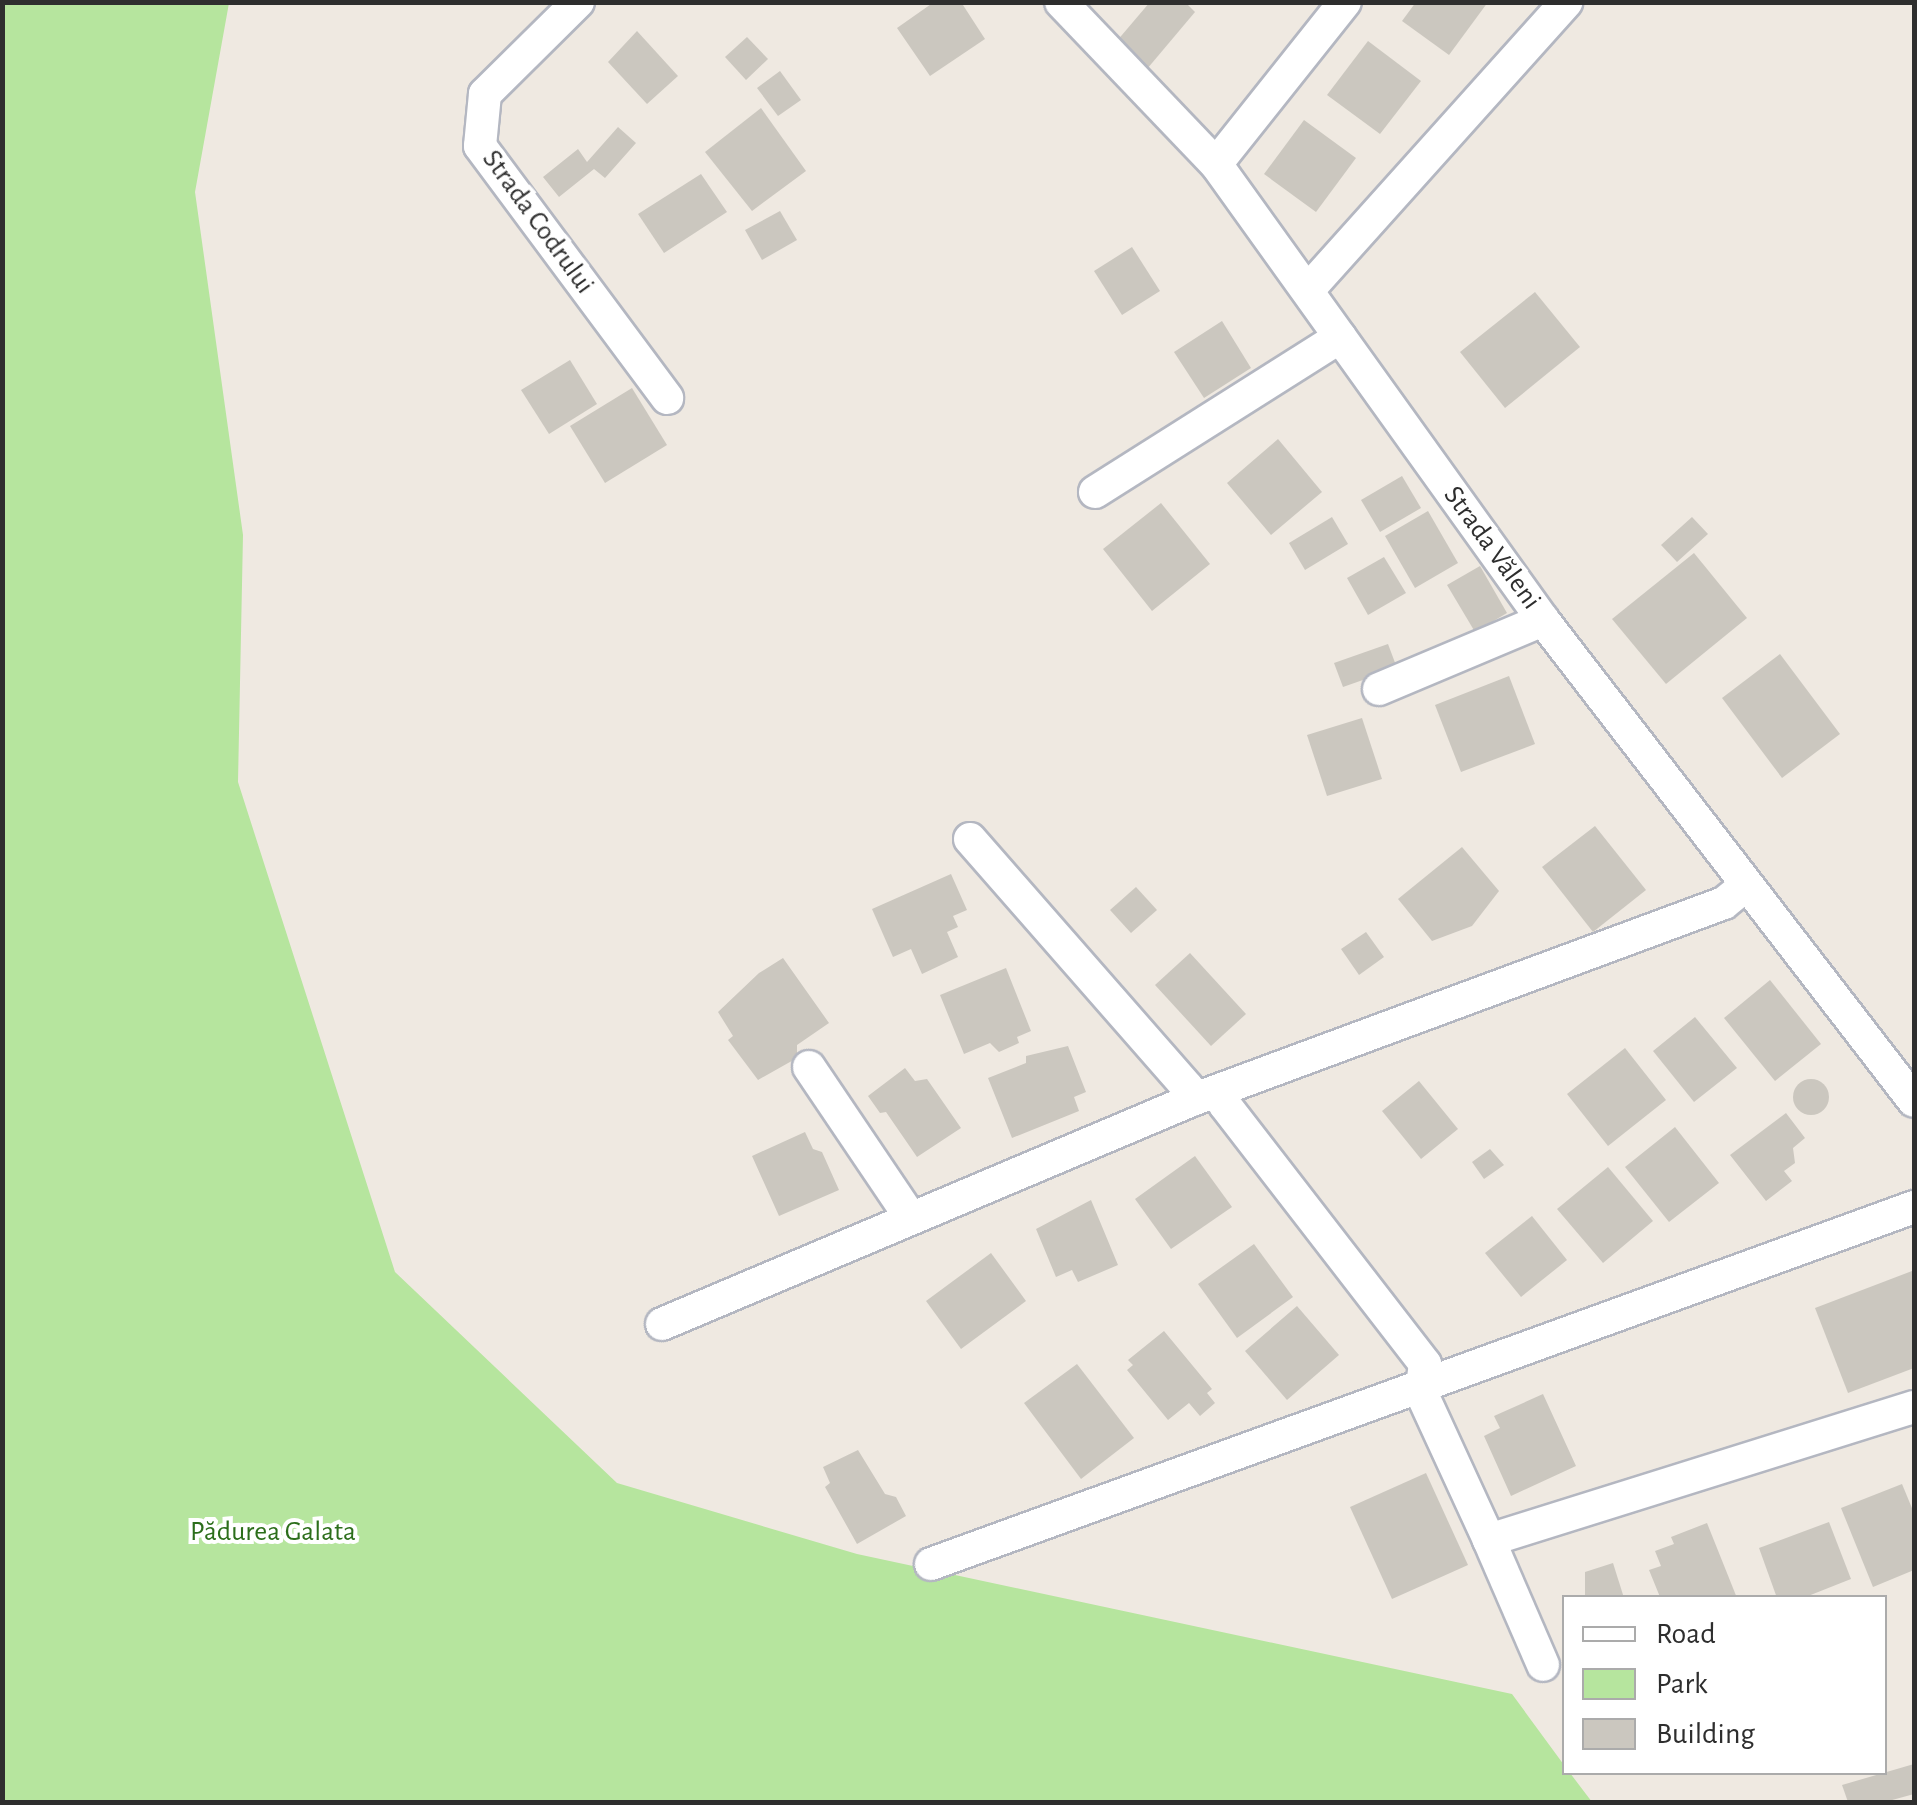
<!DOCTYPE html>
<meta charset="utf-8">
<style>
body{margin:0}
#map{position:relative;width:1917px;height:1805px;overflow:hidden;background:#efe9e1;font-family:"Alegreya Sans",sans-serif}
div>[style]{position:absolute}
.green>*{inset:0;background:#b6e59e}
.building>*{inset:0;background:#cbc7bf}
.round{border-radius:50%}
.roads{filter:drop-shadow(2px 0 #b4b7c1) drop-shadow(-2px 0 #b4b7c1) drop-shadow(0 2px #b4b7c1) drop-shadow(0 -2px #b4b7c1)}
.street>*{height:32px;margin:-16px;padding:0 16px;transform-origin:16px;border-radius:16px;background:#fff}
span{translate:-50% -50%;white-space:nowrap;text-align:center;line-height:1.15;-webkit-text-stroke:8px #fff;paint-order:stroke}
.street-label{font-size:28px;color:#2e2e2e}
.park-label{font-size:28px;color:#2c6e1b}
.frame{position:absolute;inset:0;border:5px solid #2e2e2e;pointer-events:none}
.legend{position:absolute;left:1562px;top:1595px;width:325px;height:180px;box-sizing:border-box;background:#fff;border:2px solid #ababab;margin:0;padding:12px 18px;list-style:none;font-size:30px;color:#2e2e2e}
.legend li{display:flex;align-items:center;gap:20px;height:50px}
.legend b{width:50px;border:2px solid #ababab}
</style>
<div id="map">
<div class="green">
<i style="clip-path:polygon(3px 3px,229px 3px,195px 192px,243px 535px,238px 782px,395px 1272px,617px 1483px,857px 1554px,1512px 1694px,1564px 1765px,1564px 1772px,1570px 1773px,1592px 1802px,3px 1802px)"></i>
</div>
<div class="building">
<i style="clip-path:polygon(934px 2px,961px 2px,985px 39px,930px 76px,897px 28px)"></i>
<i style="clip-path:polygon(1150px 2px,1185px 2px,1195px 12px,1147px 69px,1116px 42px)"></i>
<i style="clip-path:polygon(1416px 2px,1488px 2px,1449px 55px,1402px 21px)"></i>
<i style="clip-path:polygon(637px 31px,678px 76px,647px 104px,608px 62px)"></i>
<i style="clip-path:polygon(747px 37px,768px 59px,746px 80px,725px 57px)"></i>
<i style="clip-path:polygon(1368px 41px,1421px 81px,1380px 134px,1327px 95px)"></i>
<i style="clip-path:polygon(780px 71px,801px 100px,778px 116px,757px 88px)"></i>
<i style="clip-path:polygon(761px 108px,806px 171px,752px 211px,705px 152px)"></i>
<i style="clip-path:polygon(1304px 120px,1356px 158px,1316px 212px,1264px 174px)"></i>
<i style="clip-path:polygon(618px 127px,636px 143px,605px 178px,594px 169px,559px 197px,543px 177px,578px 149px,587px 162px)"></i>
<i style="clip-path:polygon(701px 174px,727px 212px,664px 253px,638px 214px)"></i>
<i style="clip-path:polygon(780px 211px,797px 240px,762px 260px,745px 230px)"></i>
<i style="clip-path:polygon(1132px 247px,1160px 291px,1122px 315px,1094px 271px)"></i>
<i style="clip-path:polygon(1535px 292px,1580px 347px,1505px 408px,1460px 352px)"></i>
<i style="clip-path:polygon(1222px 321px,1251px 368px,1204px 398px,1174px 352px)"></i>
<i style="clip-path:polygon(570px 360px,597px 404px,549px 434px,521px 390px)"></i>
<i style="clip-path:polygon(632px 388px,667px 445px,605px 483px,570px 426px)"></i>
<i style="clip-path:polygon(1278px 439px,1322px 492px,1271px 535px,1227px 483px)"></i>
<i style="clip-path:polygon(1402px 476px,1421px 508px,1380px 532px,1361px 500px)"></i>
<i style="clip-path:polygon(1161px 503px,1210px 564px,1152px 611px,1103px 549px)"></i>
<i style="clip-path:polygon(1428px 511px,1458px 563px,1415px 588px,1385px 536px)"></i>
<i style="clip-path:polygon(1332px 517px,1348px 544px,1305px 570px,1289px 543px)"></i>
<i style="clip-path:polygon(1692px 517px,1708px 534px,1677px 562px,1661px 545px)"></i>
<i style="clip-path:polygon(1694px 553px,1747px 618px,1666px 684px,1612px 619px)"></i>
<i style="clip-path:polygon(1384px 557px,1406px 593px,1368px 615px,1347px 578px)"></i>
<i style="clip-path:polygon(1480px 566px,1507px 613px,1475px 632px,1447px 585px)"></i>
<i style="clip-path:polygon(1388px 644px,1397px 668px,1343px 687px,1334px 663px)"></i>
<i style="clip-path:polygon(1780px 654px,1840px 734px,1782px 778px,1722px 698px)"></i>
<i style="clip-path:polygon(1509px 676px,1535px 744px,1461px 772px,1435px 705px)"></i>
<i style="clip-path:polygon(1362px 718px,1382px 779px,1327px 796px,1307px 735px)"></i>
<i style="clip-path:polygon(1595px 826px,1646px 890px,1593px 932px,1542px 867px)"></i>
<i style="clip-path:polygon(1462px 847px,1499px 891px,1472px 926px,1432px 941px,1398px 899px)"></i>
<i style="clip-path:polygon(951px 874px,967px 910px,953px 916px,958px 927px,947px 932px,958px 957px,922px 974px,911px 949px,893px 957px,872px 909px)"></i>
<i style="clip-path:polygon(1136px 887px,1157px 910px,1131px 933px,1110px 910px)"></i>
<i style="clip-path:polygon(1366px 932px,1384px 957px,1359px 975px,1341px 949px)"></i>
<i style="clip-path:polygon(1190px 953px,1246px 1014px,1211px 1046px,1155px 985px)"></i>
<i style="clip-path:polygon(783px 958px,829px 1023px,797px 1045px,797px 1058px,758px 1080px,728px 1040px,733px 1036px,718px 1012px,759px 973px)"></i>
<i style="clip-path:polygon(1006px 968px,1031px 1031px,1017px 1037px,1019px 1043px,999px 1052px,990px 1043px,964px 1054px,940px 995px)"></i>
<i style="clip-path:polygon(1770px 980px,1821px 1044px,1775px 1081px,1724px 1018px)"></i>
<i style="clip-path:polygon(1695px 1017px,1737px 1068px,1694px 1102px,1653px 1051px)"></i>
<i style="clip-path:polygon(1068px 1046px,1086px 1092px,1074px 1097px,1079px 1111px,1012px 1138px,988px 1078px,1026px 1063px,1026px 1056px)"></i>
<i style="clip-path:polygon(1625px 1048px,1666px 1100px,1608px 1146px,1567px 1094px)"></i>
<i style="clip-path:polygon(905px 1068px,915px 1081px,927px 1079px,961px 1128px,917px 1157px,886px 1112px,880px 1113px,868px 1096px)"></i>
<i class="round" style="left:1793px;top:1079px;width:36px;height:36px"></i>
<i style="clip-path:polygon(1419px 1081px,1458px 1129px,1421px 1159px,1382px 1111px)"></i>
<i style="clip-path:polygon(1786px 1113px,1805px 1138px,1793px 1148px,1795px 1163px,1784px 1171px,1792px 1181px,1766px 1201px,1730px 1155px)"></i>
<i style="clip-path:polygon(1675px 1127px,1719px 1183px,1669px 1222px,1625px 1167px)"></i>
<i style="clip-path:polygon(805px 1132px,813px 1149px,822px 1152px,839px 1190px,779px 1216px,752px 1156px)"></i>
<i style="clip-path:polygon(1490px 1149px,1504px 1165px,1484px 1179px,1472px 1162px)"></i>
<i style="clip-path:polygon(1195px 1156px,1232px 1207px,1171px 1249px,1135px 1199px)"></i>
<i style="clip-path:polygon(1608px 1167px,1653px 1221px,1603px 1263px,1557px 1209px)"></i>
<i style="clip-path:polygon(1091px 1200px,1118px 1265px,1078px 1282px,1072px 1270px,1056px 1277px,1036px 1229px)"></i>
<i style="clip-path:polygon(1532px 1216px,1567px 1260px,1521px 1297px,1485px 1253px)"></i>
<i style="clip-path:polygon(1254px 1244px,1293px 1297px,1237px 1338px,1198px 1284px)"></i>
<i style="clip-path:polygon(991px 1253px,1026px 1301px,961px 1349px,926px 1301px)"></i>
<i style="clip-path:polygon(1912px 1271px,1914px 1368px,1848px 1393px,1815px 1308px)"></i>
<i style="clip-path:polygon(1297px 1306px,1339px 1355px,1287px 1400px,1245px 1351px)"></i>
<i style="clip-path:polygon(1164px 1331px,1212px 1389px,1207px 1393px,1215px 1403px,1200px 1416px,1189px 1403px,1168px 1420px,1127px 1370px,1133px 1365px,1128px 1360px)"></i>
<i style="clip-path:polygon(1077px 1364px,1134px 1438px,1081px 1479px,1024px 1403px)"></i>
<i style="clip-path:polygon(1543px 1394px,1576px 1466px,1511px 1496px,1484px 1436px,1500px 1428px,1494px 1416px)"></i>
<i style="clip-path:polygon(858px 1450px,885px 1494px,896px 1497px,906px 1516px,857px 1544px,825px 1487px,830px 1483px,823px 1467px)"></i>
<i style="clip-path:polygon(1426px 1473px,1468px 1565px,1392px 1599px,1350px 1507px)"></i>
<i style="clip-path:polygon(1902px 1484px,1914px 1513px,1914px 1570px,1873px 1587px,1841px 1508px)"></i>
<i style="clip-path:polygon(1829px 1522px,1851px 1579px,1803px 1598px,1777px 1598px,1759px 1548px)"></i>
<i style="clip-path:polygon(1707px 1523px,1737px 1598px,1660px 1597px,1649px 1570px,1661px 1566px,1655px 1551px,1674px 1544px,1671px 1537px)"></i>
<i style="clip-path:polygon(1613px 1563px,1624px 1598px,1585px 1598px,1585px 1572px)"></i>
<i style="clip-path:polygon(1914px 1764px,1914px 1794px,1885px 1802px,1848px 1802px,1842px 1785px)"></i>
</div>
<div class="roads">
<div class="street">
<i style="left:578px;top:2px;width:131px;rotate:135.3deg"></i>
<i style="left:485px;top:94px;width:52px;rotate:95.5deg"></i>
<i style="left:480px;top:146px;width:314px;rotate:53.4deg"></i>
<i style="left:1061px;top:2px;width:224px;rotate:46.3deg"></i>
<i style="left:1216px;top:164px;width:561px;rotate:54.36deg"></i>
<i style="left:1543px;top:620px;width:607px;rotate:52.36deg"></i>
<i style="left:1216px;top:164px;width:207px;rotate:-51.5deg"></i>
<i style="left:1308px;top:290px;width:387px;rotate:-48.1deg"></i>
<i style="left:1095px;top:492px;width:290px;rotate:-32.3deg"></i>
<i style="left:1379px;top:689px;width:178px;rotate:-22.8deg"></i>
<i style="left:970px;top:839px;width:330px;rotate:48.8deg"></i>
<i style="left:1187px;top:1087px;width:14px;rotate:69deg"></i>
<i style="left:809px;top:1067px;width:182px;rotate:56deg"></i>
<i style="left:1219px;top:1091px;width:15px;rotate:67deg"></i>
<i style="left:1225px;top:1105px;width:327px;rotate:52.3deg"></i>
<i style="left:1425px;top:1364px;width:28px;rotate:98deg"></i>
<i style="left:1421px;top:1392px;width:163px;rotate:65.3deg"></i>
<i style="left:1489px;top:1540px;width:445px;rotate:-17.4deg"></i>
<i style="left:662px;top:1324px;width:575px;rotate:-22.91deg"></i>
<i style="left:1192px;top:1100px;width:567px;rotate:-20.32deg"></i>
<i style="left:1724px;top:903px;width:28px;rotate:-39deg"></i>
<i style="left:1489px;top:1540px;width:136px;rotate:66.6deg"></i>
<i style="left:931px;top:1564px;width:1046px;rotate:-19.96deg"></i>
</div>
</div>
<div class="street-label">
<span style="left:538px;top:222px;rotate:54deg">Strada Codrului</span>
<span style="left:1492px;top:548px;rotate:54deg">Strada Văleni</span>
</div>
<div class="park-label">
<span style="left:273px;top:1532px">Pădurea Galata</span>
</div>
<div class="frame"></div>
<ul class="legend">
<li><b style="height:12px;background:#fff"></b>Road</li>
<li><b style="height:28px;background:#b6e59e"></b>Park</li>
<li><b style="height:28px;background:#cbc7bf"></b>Building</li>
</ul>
</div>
